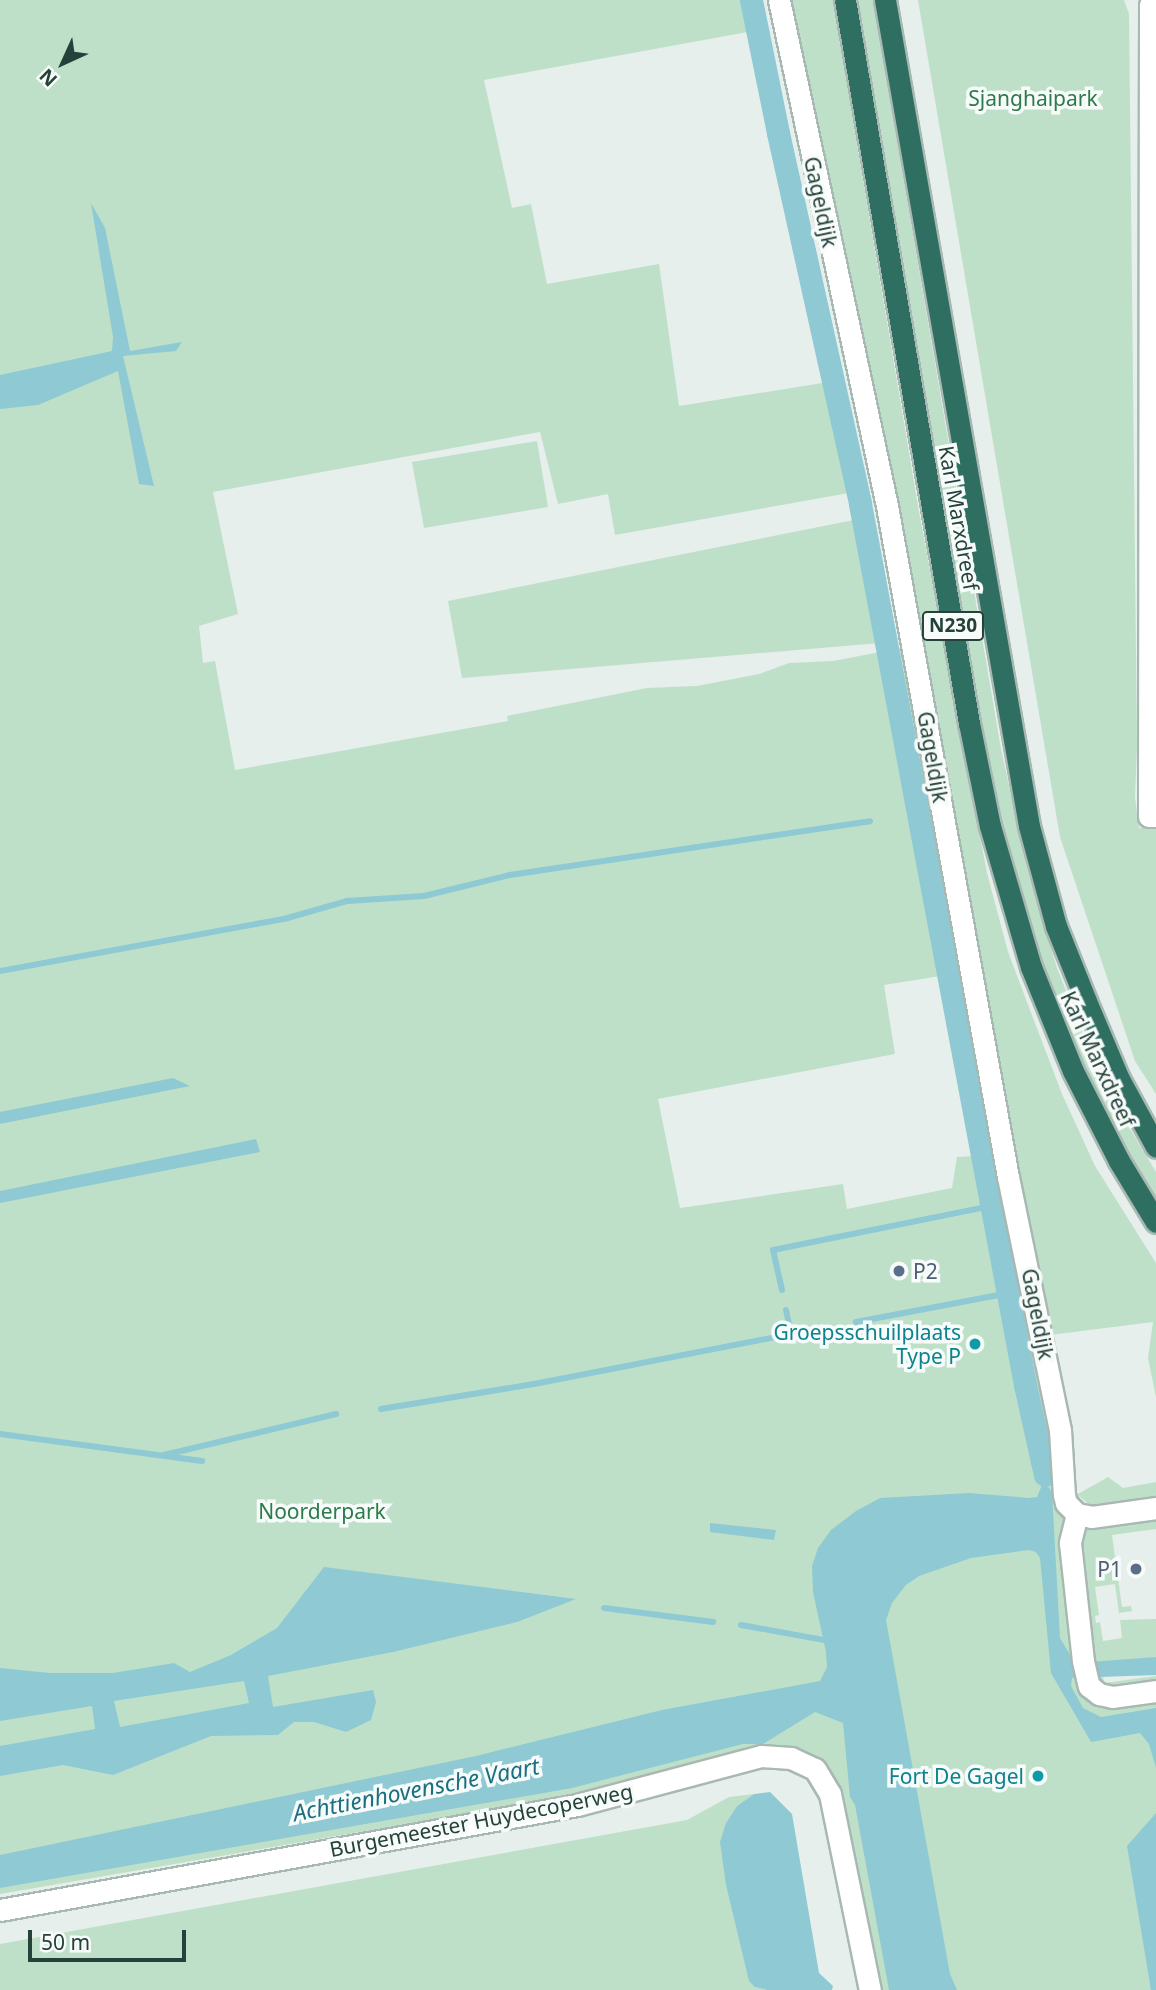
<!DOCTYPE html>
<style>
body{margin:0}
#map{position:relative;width:1156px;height:1990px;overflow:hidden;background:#e6efeb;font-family:"Noto Sans",sans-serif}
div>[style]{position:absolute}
.green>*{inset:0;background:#bfe0c8}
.water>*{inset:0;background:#8ec9d4}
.stream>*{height:6px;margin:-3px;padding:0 3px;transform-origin:3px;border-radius:3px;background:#8ec9d4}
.canal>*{height:23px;margin:-11.5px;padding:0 11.5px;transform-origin:11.5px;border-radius:11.5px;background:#8ec9d4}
.roads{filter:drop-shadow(2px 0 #a8b8b2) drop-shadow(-2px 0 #a8b8b2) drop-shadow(0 2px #a8b8b2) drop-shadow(0 -2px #a8b8b2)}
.street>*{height:21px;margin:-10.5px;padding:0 10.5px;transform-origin:10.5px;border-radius:10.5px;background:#fff}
.secondary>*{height:21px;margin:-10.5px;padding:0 10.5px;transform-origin:10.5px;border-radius:10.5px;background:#fff}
.highway>*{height:21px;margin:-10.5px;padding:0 10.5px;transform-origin:10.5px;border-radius:10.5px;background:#2f6f62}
.dots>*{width:19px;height:19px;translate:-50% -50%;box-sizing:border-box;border:4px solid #f7fbf9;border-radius:50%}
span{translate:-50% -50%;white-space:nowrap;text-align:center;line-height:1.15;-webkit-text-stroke:7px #f7fbf9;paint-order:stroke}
.shield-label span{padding:2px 5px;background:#f7fbf9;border:2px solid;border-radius:5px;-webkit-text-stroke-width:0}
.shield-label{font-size:19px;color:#24423a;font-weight:700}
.park-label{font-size:21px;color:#2d7a4b}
.street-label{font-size:21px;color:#24423a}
.service-label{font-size:21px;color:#4e5e75}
.left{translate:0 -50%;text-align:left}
.right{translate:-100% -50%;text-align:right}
.culture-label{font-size:21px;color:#0d838f}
.water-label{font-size:23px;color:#1c6f80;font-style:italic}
.north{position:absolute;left:28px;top:28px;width:70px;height:70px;-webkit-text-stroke:5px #f7fbf9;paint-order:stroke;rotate:225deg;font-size:19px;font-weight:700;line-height:28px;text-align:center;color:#24423a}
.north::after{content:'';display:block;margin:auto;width:24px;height:32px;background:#24423a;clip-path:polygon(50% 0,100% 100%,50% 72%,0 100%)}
.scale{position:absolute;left:28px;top:1930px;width:158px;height:32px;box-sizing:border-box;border:4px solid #24423a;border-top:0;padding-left:9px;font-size:21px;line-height:24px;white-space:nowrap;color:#24423a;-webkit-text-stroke:5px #f7fbf9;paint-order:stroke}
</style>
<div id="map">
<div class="green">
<i style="clip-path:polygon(0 0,758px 0,764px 29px,484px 80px,512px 208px,531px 204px,547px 284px,659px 264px,679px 406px,841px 380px,860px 491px,615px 535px,608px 494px,558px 504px,540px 432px,213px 492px,238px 614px,199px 626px,203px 663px,215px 661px,235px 770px,508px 721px,507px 716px,647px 688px,697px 686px,759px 674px,789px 663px,833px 661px,912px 646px,967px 948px,949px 952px,953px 974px,884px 985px,895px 1054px,658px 1099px,680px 1208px,843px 1184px,847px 1209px,952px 1188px,957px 1157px,988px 1155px,993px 1180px,1008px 1177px,1064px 1479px,1078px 1494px,1108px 1477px,1123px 1488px,1156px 1482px,1156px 1499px,1091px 1506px,1079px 1496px,1084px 1531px,1092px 1527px,1156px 1516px,1156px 1529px,1112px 1535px,1122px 1607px,1131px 1606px,1132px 1611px,1119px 1613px,1115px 1584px,1095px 1587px,1099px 1615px,1095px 1616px,1096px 1623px,1100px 1622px,1103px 1641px,1122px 1638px,1120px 1620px,1156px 1619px,1156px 1657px,1101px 1663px,1104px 1683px,1156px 1676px,1156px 1990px,882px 1990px,839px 1792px,822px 1761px,789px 1746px,758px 1748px,575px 1795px,0 1894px)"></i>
<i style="clip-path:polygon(787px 0,833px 0,918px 506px,987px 873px,1008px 952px,1062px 1094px,1095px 1166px,1156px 1263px,1156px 1397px,1148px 1358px,1153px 1322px,1050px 1335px,915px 616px)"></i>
<i style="clip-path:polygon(851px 0,873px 0,1001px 749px,1027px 868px,1057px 968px,1088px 1046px,1124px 1119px,1156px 1172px,1156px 1204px,1088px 1082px,1035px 952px,977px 753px)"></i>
<i style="clip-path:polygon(918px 0,1124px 0,1129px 14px,1137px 746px,1135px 797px,1139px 828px,1156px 828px,1156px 1094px,1135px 1061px,1060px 837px)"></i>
<i style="clip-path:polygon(537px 441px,548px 507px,424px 528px,412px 462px)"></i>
<i style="clip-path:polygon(869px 517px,892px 637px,880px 643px,462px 678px,448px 601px)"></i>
<i style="clip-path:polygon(754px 1794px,737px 1806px,726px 1823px,755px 1987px,767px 1990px,0 1990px,0 1944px,687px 1820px,729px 1797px)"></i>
</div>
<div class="water">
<i style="clip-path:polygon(91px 203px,105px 228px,130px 351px,182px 342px,176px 351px,123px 356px,154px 486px,139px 484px,118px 371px,38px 405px,0 409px,0 375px,112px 351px,113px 337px)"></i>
<i style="clip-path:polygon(173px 1078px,190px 1086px,0 1124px,0 1112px)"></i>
<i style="clip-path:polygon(256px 1139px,260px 1152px,0 1203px,0 1191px)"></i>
<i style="clip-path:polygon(1042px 1485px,1047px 1485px,1052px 1492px,1060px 1638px,1075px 1663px,1156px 1657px,1156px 1675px,1072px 1678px,1071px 1686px,1083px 1708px,1101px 1717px,1156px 1708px,1156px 1768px,1149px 1744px,1140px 1733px,1091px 1742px,1051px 1673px,1040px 1558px,1036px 1552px,1029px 1550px,971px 1558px,919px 1576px,906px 1585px,892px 1603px,886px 1620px,950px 1974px,957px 1990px,889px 1990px,855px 1805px,850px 1797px,843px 1723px,815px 1712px,763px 1744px,743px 1744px,572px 1788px,0 1888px,0 1855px,476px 1756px,662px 1710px,820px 1681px,827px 1667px,826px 1652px,813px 1592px,812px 1566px,818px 1548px,831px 1530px,856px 1511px,880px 1498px,969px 1493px,1029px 1498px,1037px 1497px)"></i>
<i style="clip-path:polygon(710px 1523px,776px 1530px,774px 1540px,710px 1532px)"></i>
<i style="clip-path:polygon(evenodd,324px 1567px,576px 1599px,517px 1622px,393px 1652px,268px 1676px,273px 1707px,373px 1690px,376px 1702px,371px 1720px,346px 1732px,314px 1722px,294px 1722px,278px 1735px,211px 1736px,113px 1775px,63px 1765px,0 1776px,0 1746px,95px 1729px,92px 1706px,0 1721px,0 1668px,50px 1673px,113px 1673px,174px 1663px,190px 1672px,231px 1655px,277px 1628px,324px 1567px,244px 1681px,249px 1703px,120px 1727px,114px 1701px,244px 1681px)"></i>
<i style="clip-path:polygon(770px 1792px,792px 1814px,819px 1973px,833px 1986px,832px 1990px,767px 1990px,755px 1987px,749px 1981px,726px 1885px,720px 1842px,726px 1823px,737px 1806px,754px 1794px)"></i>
<i style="clip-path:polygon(1156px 1813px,1156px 1990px,1151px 1990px,1127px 1846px)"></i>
</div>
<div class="stream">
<i style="left:0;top:971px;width:289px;rotate:-10.4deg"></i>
<i style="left:284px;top:919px;width:66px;rotate:-15.9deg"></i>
<i style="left:347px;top:901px;width:77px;rotate:-3.7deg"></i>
<i style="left:424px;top:896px;width:89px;rotate:-13.7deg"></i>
<i style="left:510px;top:875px;width:364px;rotate:-8.5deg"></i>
<i style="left:782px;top:1290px;width:41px;rotate:-102.7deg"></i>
<i style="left:773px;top:1250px;width:223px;rotate:-11.4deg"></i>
<i style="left:786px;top:1310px;width:24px;rotate:78deg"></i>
<i style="left:856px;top:1322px;width:156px;rotate:-10.7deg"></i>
<i style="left:381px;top:1409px;width:155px;rotate:-9.3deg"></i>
<i style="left:534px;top:1384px;width:298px;rotate:-11deg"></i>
<i style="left:0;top:1434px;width:204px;rotate:7.6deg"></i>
<i style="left:164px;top:1455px;width:177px;rotate:-13.4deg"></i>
<i style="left:604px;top:1608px;width:110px;rotate:7.3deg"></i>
<i style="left:741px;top:1625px;width:89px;rotate:10.3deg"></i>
</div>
<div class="canal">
<i style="left:751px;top:0;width:136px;rotate:78.5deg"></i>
<i style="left:778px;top:133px;width:380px;rotate:77.5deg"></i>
<i style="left:860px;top:504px;width:896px;rotate:79.39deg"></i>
<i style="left:1025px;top:1385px;width:92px;rotate:77.5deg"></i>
</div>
<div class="roads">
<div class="street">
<i style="left:779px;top:0;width:517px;rotate:77.95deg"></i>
<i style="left:887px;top:506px;width:682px;rotate:79.78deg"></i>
<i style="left:1008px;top:1177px;width:258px;rotate:78.4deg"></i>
<i style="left:1060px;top:1430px;width:65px;rotate:86.5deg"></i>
<i style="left:1064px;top:1495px;width:8px;rotate:76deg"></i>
<i style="left:1066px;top:1503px;width:16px;rotate:45deg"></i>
<i style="left:1077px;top:1514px;width:30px;rotate:104deg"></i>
<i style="left:1070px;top:1543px;width:119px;rotate:83.7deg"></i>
<i style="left:1083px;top:1661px;width:26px;rotate:77deg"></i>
<i style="left:1089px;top:1686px;width:13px;rotate:39deg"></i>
<i style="left:1099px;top:1694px;width:14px;rotate:12deg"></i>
<i style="left:1113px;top:1697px;width:43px;rotate:-7.9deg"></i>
<i style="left:1156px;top:5px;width:6px;rotate:180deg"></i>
<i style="left:1150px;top:5px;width:811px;rotate:90.07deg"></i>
<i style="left:1149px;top:816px;width:7px"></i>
<i style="left:1077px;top:1514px;width:15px;rotate:11deg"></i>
<i style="left:1092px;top:1517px;width:65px;rotate:-8deg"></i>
</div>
<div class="secondary">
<i style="left:0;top:1910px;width:586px;rotate:-10.31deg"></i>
<i style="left:577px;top:1805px;width:190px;rotate:-14.9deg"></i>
<i style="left:761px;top:1756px;width:30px;rotate:4deg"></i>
<i style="left:791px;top:1758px;width:26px;rotate:25deg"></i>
<i style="left:815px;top:1769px;width:29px;rotate:59deg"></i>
<i style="left:830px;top:1794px;width:200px;rotate:78.5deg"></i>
</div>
<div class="highway">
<i style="left:845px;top:0;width:734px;rotate:80.27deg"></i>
<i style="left:969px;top:723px;width:105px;rotate:78.5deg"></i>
<i style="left:990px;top:826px;width:147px;rotate:73.8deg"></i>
<i style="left:1031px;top:967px;width:112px;rotate:68deg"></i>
<i style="left:1073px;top:1071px;width:101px;rotate:62.9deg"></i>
<i style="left:1119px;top:1161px;width:71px;rotate:58.8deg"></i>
<i style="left:885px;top:0;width:838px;rotate:80.11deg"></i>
<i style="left:1029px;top:826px;width:104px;rotate:74.9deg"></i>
<i style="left:1056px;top:926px;width:81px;rotate:68.2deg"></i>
<i style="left:1086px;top:1001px;width:85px;rotate:67.1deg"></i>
<i style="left:1119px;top:1079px;width:77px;rotate:61.4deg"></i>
</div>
</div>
<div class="dots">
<i style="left:899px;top:1271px;background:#5c6f8a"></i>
<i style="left:975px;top:1344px;background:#0f9aa8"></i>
<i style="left:1136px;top:1569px;background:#5c6f8a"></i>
<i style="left:1038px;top:1776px;background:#0f9aa8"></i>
</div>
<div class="shield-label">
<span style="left:953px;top:626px">N230</span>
</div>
<div class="park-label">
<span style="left:1033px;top:98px">Sjanghaipark</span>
<span style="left:322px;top:1511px">Noorderpark</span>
</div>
<div class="street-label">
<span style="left:821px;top:202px;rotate:78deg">Gageldijk</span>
<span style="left:959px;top:518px;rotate:80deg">Karl Marxdreef</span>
<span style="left:933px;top:757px;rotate:80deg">Gageldijk</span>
<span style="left:1098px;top:1059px;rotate:65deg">Karl Marxdreef</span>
<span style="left:1038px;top:1314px;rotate:79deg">Gageldijk</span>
<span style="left:481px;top:1820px;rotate:-11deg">Burgemeester Huydecoperweg</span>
</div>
<div class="service-label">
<span class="left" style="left:913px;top:1271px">P2</span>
<span class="right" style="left:1122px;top:1569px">P1</span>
</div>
<div class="culture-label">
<span class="right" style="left:961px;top:1344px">Groepsschuilplaats<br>Type P</span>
<span class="right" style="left:1024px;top:1776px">Fort De Gagel</span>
</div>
<div class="water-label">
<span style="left:416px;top:1789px;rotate:-11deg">Achttienhovensche Vaart</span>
</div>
<div class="north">N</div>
<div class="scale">50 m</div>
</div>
